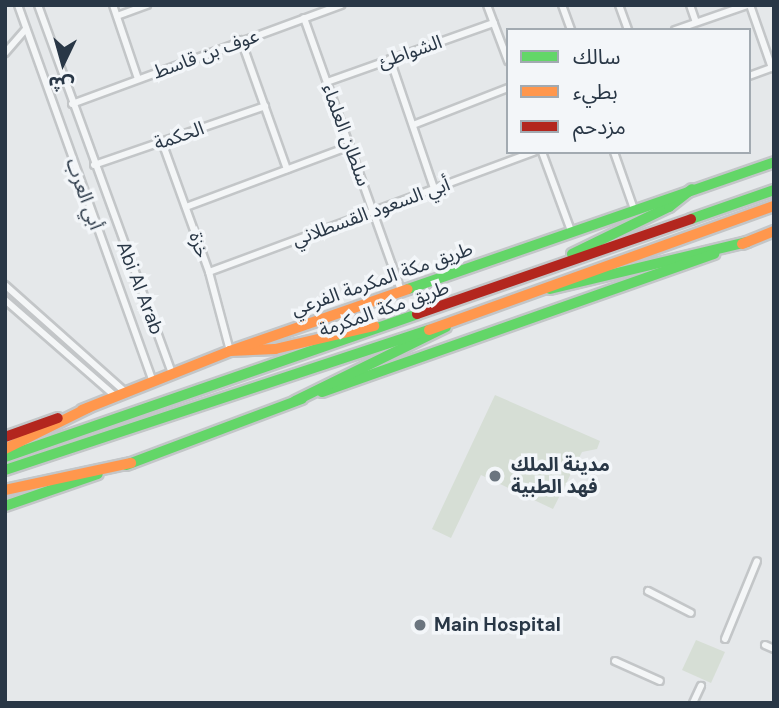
<!DOCTYPE html>
<meta charset="utf-8">
<style>
body{margin:0}
#map{position:relative;width:779px;height:708px;overflow:hidden;background:#e5e8ea;font-family:"DM Sans","Noto Sans Arabic",sans-serif}
div>[style]{position:absolute}
.green>*{inset:0;background:#d6ded5}
.roads{filter:drop-shadow(2px 0 #c3c6c8) drop-shadow(-2px 0 #c3c6c8) drop-shadow(0 2px #c3c6c8) drop-shadow(0 -2px #c3c6c8)}
.street>*{height:6px;margin:-3px;padding:0 3px;transform-origin:3px;border-radius:3px;background:#f4f6f7}
.fast>*{height:10px;margin:-5px;padding:0 5px;transform-origin:5px;border-radius:5px;background:#63d668}
.slow>*{height:10px;margin:-5px;padding:0 5px;transform-origin:5px;border-radius:5px;background:#ff974d}
.jam>*{height:10px;margin:-5px;padding:0 5px;transform-origin:5px;border-radius:5px;background:#b3261e}
.dots>*{width:19px;height:19px;translate:-50% -50%;box-sizing:border-box;border:4px solid #f3f6f9;border-radius:50%}
span{translate:-50% -50%;white-space:nowrap;text-align:center;line-height:1.15;-webkit-text-stroke:7px #f3f6f9;paint-order:stroke}
.street-label{font-size:19px;color:#293746}
.poi-label{font-size:19px;color:#293746;font-weight:700}
.left{translate:0 -50%;text-align:left}
.frame{position:absolute;inset:0;border:7px solid #293746;pointer-events:none}
.legend{position:absolute;left:506px;top:28px;width:245px;height:126px;box-sizing:border-box;background:#f3f6f9;border:2px solid #a2aab1;margin:0;padding:9px 12px;list-style:none;font-size:21px;color:#293746}
.legend li{display:flex;align-items:center;gap:14px;height:35px}
.legend b{width:35px;border:2px solid #a2aab1}
.north{position:absolute;left:28px;top:28px;width:70px;height:70px;-webkit-text-stroke:5px #f3f6f9;paint-order:stroke;rotate:185deg;font-size:19px;font-weight:700;line-height:28px;text-align:center;color:#293746}
.north::after{content:'';display:block;margin:auto;width:24px;height:32px;background:#293746;clip-path:polygon(50% 0,100% 100%,50% 72%,0 100%)}
</style>
<div id="map">
<div class="green">
<i style="clip-path:polygon(495px 395px,600px 441px,597px 449px,582px 452px,553px 509px,481px 475px,451px 538px,432px 529px)"></i>
<i style="clip-path:polygon(696px 640px,725px 652px,711px 683px,682px 670px)"></i>
</div>
<div class="roads">
<div class="street">
<i style="left:18px;top:5px;width:400px;rotate:70.3deg"></i>
<i style="left:38px;top:5px;width:392px;rotate:70deg"></i>
<i style="left:113px;top:5px;width:78px;rotate:71.3deg"></i>
<i style="left:487px;top:5px;width:60px;rotate:69.4deg"></i>
<i style="left:562px;top:5px;width:27px;rotate:70deg"></i>
<i style="left:619px;top:5px;width:27px;rotate:70deg"></i>
<i style="left:690px;top:5px;width:18px;rotate:71deg"></i>
<i style="left:750px;top:5px;width:67px;rotate:70.8deg"></i>
<i style="left:117px;top:16px;width:32px;rotate:-20deg"></i>
<i style="left:304px;top:18px;width:290px;rotate:70.4deg"></i>
<i style="left:675px;top:30px;width:76px;rotate:-19.1deg"></i>
<i style="left:241px;top:40px;width:137px;rotate:70.4deg"></i>
<i style="left:5px;top:53px;width:32px;rotate:-49deg"></i>
<i style="left:390px;top:59px;width:136px;rotate:71.2deg"></i>
<i style="left:749px;top:76px;width:27px;rotate:-20deg"></i>
<i style="left:327px;top:82px;width:177px;rotate:-19.5deg"></i>
<i style="left:72px;top:104px;width:287px;rotate:-20.2deg"></i>
<i style="left:413px;top:125px;width:102px;rotate:-21.3deg"></i>
<i style="left:162px;top:142px;width:138px;rotate:70.1deg"></i>
<i style="left:209px;top:272px;width:82px;rotate:75.1deg"></i>
<i style="left:542px;top:152px;width:84px;rotate:69.8deg"></i>
<i style="left:614px;top:152px;width:60px;rotate:70.7deg"></i>
<i style="left:94px;top:165px;width:181px;rotate:-19deg"></i>
<i style="left:186px;top:207px;width:175px;rotate:-20.4deg"></i>
<i style="left:209px;top:272px;width:346px;rotate:-20.3deg"></i>
<i style="left:5px;top:285px;width:161px;rotate:41.7deg"></i>
<i style="left:5px;top:300px;width:146px;rotate:41.1deg"></i>
<i style="left:648px;top:591px;width:48px;rotate:27.1deg"></i>
<i style="left:725px;top:639px;width:84px;rotate:-67.7deg"></i>
<i style="left:765px;top:645px;width:10px;rotate:24deg"></i>
<i style="left:615px;top:661px;width:49px;rotate:24deg"></i>
<i style="left:693px;top:703px;width:19px;rotate:-65deg"></i>
</div>
<div class="fast">
<i style="left:691px;top:219px;width:88px;rotate:-19.3deg"></i>
<i style="left:572px;top:254px;width:108px;rotate:-25.9deg"></i>
<i style="left:669px;top:207px;width:29px;rotate:-38deg"></i>
<i style="left:408px;top:289px;width:387px;rotate:-19.1deg"></i>
<i style="left:550px;top:289px;width:203px;rotate:-13.4deg"></i>
<i style="left:322px;top:392px;width:416px;rotate:-19.4deg"></i>
<i style="left:295px;top:401px;width:168px;rotate:-26.1deg"></i>
<i style="left:5px;top:457px;width:436px;rotate:-19.1deg"></i>
<i style="left:126px;top:465px;width:188px;rotate:-20.6deg"></i>
<i style="left:5px;top:470px;width:447px;rotate:-18.3deg"></i>
<i style="left:5px;top:506px;width:98px;rotate:-19deg"></i>
</div>
<div class="slow">
<i style="left:742px;top:244px;width:35px;rotate:-22deg"></i>
<i style="left:429px;top:330px;width:367px;rotate:-19.8deg"></i>
<i style="left:230px;top:351px;width:45px;rotate:-2.5deg"></i>
<i style="left:275px;top:349px;width:102px;rotate:-13.1deg"></i>
<i style="left:82px;top:410px;width:159px;rotate:-21.7deg"></i>
<i style="left:230px;top:351px;width:188px;rotate:-19.2deg"></i>
<i style="left:5px;top:449px;width:93px;rotate:-26.3deg"></i>
<i style="left:5px;top:490px;width:129px;rotate:-12.1deg"></i>
</div>
<div class="jam">
<i style="left:417px;top:314px;width:290px;rotate:-19.1deg"></i>
<i style="left:5px;top:437px;width:56px;rotate:-19.7deg"></i>
</div>
</div>
<div class="dots">
<i style="left:495px;top:476px;background:#6b757f"></i>
<i style="left:420px;top:625px;background:#6b757f"></i>
</div>
<div class="street-label">
<span style="left:410px;top:52px;rotate:-19deg">الشواطئ</span>
<span style="left:206px;top:54px;rotate:-20deg">عوف بن قاسط</span>
<span style="left:346px;top:135px;rotate:70deg">سلطان العلماء</span>
<span style="left:179px;top:136px;rotate:-19deg">الحكمة</span>
<span style="left:84px;top:194px;rotate:70deg">أبي العرب</span>
<span style="left:371px;top:212px;rotate:-20deg">أبي السعود القسطلاني</span>
<span style="left:199px;top:245px;rotate:71deg">خزة</span>
<span style="left:382px;top:279px;rotate:-19deg">طريق مكة المكرمة الفرعي</span>
<span style="left:140px;top:288px;rotate:69deg">Abi Al Arab</span>
<span style="left:384px;top:309px;rotate:-19deg">طريق مكة المكرمة</span>
</div>
<div class="poi-label">
<span class="left" style="left:511px;top:476px">مدينة الملك<br>فهد الطبية</span>
<span class="left" style="left:434px;top:625px">Main Hospital</span>
</div>
<div class="frame"></div>
<ul class="legend">
<li><b style="height:9px;background:#63d668"></b>سالك</li>
<li><b style="height:9px;background:#ff974d"></b>بطيء</li>
<li><b style="height:9px;background:#b3261e"></b>مزدحم</li>
</ul>
<div class="north">ش</div>
</div>
